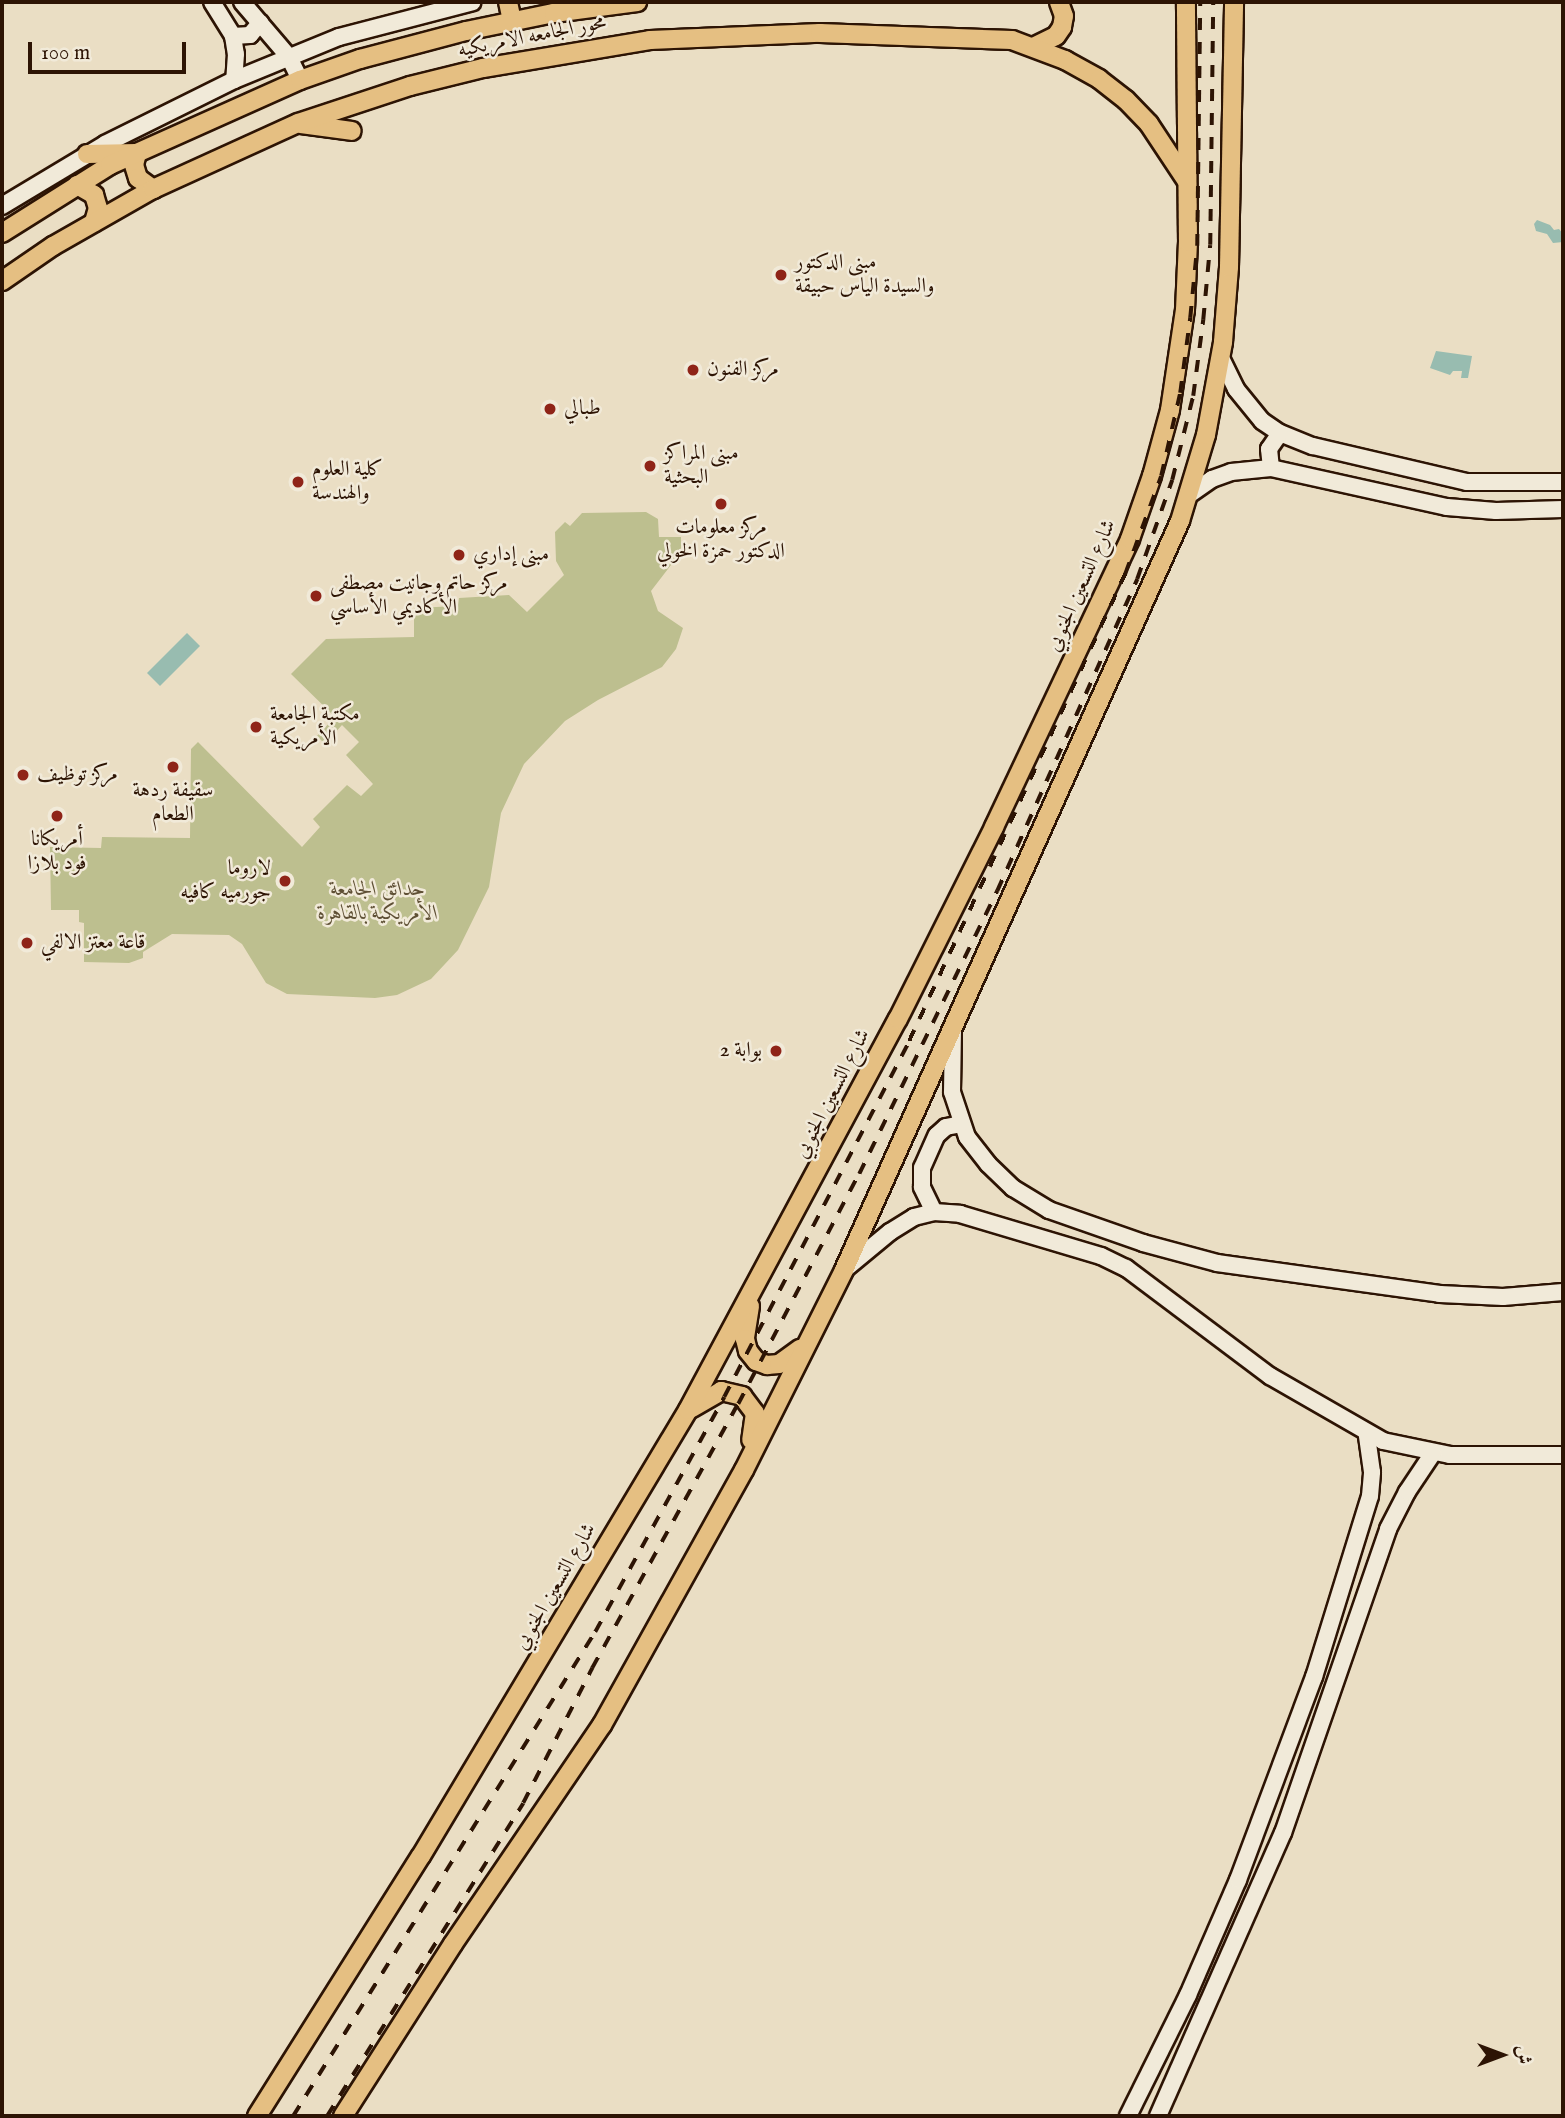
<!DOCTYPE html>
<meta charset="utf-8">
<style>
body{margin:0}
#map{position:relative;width:1565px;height:2118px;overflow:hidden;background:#eadec4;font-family:"IM FELL English",Amiri,serif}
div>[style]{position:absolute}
.green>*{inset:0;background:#bdbf8f}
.water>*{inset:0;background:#98bcb0}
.roads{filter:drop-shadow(2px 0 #2d1404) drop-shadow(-2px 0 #2d1404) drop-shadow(0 2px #2d1404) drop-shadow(0 -2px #2d1404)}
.secondary>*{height:16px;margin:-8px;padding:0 8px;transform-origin:8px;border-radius:8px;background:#f1ead9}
.primary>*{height:18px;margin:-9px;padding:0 9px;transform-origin:9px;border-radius:9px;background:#e5bf82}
.rail>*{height:3.5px;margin-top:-1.75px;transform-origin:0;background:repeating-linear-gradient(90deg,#2d1404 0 12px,transparent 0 24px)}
.dots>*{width:19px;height:19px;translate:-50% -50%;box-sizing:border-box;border:4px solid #f1ead9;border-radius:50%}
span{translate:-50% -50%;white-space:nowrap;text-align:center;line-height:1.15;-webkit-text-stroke:5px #f1ead9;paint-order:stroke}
.street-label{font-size:21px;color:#2d1404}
.poi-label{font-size:21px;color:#2d1404}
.left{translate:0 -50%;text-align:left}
.right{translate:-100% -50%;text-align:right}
.park-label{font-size:21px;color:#5f5035;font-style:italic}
.frame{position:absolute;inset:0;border:4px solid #2d1404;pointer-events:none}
.north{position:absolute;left:1467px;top:2020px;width:70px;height:70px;-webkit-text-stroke:5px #f1ead9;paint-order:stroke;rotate:90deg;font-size:19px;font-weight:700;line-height:28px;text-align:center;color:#2d1404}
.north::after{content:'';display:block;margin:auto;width:24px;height:32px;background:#2d1404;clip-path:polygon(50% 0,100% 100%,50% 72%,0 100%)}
.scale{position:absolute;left:28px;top:42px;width:158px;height:32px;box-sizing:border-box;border:4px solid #2d1404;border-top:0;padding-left:9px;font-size:21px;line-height:24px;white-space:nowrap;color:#2d1404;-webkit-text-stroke:5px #f1ead9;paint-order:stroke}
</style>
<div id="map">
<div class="green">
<i style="clip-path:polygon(646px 512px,658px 519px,659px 537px,681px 537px,681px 552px,651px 591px,658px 611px,683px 628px,676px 649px,662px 667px,598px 700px,565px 721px,524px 764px,501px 813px,489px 887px,458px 950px,431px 979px,397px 995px,375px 998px,287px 994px,266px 983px,242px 944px,229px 935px,172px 934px,143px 952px,143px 958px,129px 963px,84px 962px,84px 923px,79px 922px,79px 910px,51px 910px,50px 847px,101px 848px,102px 837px,190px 838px,191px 749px,198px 742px,302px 847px,320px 827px,313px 819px,347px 785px,361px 796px,373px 784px,346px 755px,359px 742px,342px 725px,325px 744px,317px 736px,335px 717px,291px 674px,326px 639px,414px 637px,414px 608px,458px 606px,459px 598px,509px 595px,527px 612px,564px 575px,556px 561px,555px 532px,565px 522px,570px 526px,582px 513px)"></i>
</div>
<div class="water">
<i style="clip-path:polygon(1537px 220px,1550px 225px,1554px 230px,1559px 229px,1563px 234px,1563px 242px,1553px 243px,1547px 234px,1536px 231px,1534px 224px)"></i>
<i style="clip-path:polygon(1436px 351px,1472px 356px,1468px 378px,1461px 378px,1462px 371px,1453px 371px,1450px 375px,1430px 368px)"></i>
<i style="clip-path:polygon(187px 633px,200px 646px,160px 686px,147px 673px)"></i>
</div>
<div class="roads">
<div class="secondary">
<i style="left:212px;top:2px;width:40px;rotate:58deg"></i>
<i style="left:233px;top:36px;width:18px;rotate:81deg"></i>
<i style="left:236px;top:54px;width:26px;rotate:94deg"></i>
<i style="left:242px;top:2px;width:72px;rotate:49.5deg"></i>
<i style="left:289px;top:57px;width:25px;rotate:64deg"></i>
<i style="left:233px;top:36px;width:17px;rotate:-3deg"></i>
<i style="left:250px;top:35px;width:16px;rotate:-50deg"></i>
<i style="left:2px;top:206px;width:120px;rotate:-31deg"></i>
<i style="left:105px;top:144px;width:144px;rotate:-26.4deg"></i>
<i style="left:234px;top:80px;width:113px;rotate:-22.3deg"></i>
<i style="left:339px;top:37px;width:138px;rotate:-14.6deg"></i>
<i style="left:1221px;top:358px;width:34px;rotate:64deg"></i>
<i style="left:1236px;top:389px;width:41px;rotate:50.9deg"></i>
<i style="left:1262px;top:421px;width:22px;rotate:34deg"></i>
<i style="left:1280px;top:433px;width:35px;rotate:22deg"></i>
<i style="left:1313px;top:446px;width:158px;rotate:13.2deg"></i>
<i style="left:1467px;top:482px;width:96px"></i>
<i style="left:1271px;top:468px;width:19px;rotate:-96deg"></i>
<i style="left:1269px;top:449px;width:19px;rotate:-55deg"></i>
<i style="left:1189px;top:495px;width:28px;rotate:-35deg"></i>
<i style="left:1212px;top:479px;width:20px;rotate:-20deg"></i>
<i style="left:1231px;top:472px;width:40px;rotate:-5.7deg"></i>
<i style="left:1271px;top:468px;width:180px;rotate:12.5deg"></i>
<i style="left:1447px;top:507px;width:49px;rotate:4.7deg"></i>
<i style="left:1496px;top:511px;width:67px;rotate:-1.7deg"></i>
<i style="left:953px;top:1029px;width:63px;rotate:90.9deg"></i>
<i style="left:952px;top:1092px;width:47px;rotate:71.6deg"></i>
<i style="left:967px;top:1137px;width:34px;rotate:52deg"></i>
<i style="left:988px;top:1164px;width:35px;rotate:44deg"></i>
<i style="left:1013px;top:1188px;width:42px;rotate:31.4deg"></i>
<i style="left:1049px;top:1210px;width:100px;rotate:19.3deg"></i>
<i style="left:1143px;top:1243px;width:77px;rotate:15.1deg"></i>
<i style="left:1217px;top:1263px;width:225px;rotate:7.9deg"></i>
<i style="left:1440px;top:1294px;width:63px;rotate:2.7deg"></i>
<i style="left:1503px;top:1297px;width:60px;rotate:-4.8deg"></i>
<i style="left:934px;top:1212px;width:28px;rotate:-116deg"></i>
<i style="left:922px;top:1187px;width:19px;rotate:-90deg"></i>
<i style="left:922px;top:1168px;width:36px;rotate:-66deg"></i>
<i style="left:937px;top:1135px;width:12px;rotate:-42deg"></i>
<i style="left:946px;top:1127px;width:15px;rotate:-11deg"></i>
<i style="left:844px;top:1270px;width:60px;rotate:-39.6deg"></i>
<i style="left:890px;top:1232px;width:28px;rotate:-32deg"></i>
<i style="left:914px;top:1217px;width:21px;rotate:-14deg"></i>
<i style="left:934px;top:1212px;width:26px;rotate:4deg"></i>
<i style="left:960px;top:1214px;width:147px;rotate:16.6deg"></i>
<i style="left:1101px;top:1256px;width:28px;rotate:26deg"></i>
<i style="left:1126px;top:1268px;width:180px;rotate:36.9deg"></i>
<i style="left:1270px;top:1376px;width:130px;rotate:29.9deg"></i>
<i style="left:1383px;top:1441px;width:68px;rotate:11.8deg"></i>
<i style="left:1450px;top:1455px;width:113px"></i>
<i style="left:1128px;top:2116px;width:135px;rotate:-63.6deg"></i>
<i style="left:1188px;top:1995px;width:125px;rotate:-66.5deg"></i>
<i style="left:1238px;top:1880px;width:217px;rotate:-69.5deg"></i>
<i style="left:1314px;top:1677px;width:189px;rotate:-72.8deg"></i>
<i style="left:1370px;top:1496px;width:24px;rotate:-85deg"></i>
<i style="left:1372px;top:1472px;width:37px;rotate:-98deg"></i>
<i style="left:1158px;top:2116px;width:309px;rotate:-66.2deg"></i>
<i style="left:1283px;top:1833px;width:322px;rotate:-70.9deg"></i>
<i style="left:1388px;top:1529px;width:42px;rotate:-62.8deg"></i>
<i style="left:1407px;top:1492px;width:47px;rotate:-56.3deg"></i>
</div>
<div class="primary">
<i style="left:508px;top:2px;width:19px;rotate:78deg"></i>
<i style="left:1033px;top:47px;width:25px;rotate:-26deg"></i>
<i style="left:1056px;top:36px;width:11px;rotate:-56deg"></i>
<i style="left:1062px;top:27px;width:11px;rotate:-80deg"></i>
<i style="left:1064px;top:16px;width:15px;rotate:-110deg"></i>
<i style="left:301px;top:124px;width:51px;rotate:7.8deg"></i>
<i style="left:87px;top:154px;width:50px;rotate:-1.1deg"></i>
<i style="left:137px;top:153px;width:12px;rotate:104deg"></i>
<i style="left:134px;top:165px;width:14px;rotate:73deg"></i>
<i style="left:138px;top:178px;width:19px;rotate:36deg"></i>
<i style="left:77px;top:185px;width:20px;rotate:30deg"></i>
<i style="left:94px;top:195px;width:14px;rotate:73deg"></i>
<i style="left:98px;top:208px;width:15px;rotate:106deg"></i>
<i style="left:2px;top:233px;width:128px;rotate:-32.2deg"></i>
<i style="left:110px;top:165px;width:208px;rotate:-24.1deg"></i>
<i style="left:300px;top:80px;width:64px;rotate:-19.3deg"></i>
<i style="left:360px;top:59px;width:110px;rotate:-14.8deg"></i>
<i style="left:466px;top:31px;width:90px;rotate:-11.6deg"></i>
<i style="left:554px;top:13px;width:84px;rotate:-7.5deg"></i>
<i style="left:2px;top:281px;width:62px;rotate:-34.5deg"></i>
<i style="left:53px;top:246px;width:115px;rotate:-29.7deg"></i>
<i style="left:153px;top:189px;width:159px;rotate:-24.5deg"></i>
<i style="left:298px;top:123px;width:118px;rotate:-18.3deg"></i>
<i style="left:410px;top:86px;width:75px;rotate:-13.9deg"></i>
<i style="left:483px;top:68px;width:169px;rotate:-9.5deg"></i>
<i style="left:650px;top:40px;width:170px;rotate:-2.4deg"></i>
<i style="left:820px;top:33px;width:192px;rotate:2.1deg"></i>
<i style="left:1012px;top:40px;width:57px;rotate:20.7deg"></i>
<i style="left:1065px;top:60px;width:39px;rotate:29deg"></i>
<i style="left:1099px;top:79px;width:34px;rotate:38deg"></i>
<i style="left:1126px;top:100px;width:33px;rotate:46deg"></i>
<i style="left:1149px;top:124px;width:67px;rotate:56.5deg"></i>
<i style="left:750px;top:1306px;width:33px;rotate:99deg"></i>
<i style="left:745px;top:1339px;width:12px;rotate:76deg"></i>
<i style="left:748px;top:1351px;width:13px;rotate:51deg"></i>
<i style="left:756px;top:1361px;width:12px;rotate:20deg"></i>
<i style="left:767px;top:1365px;width:12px;rotate:-5deg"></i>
<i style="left:779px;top:1364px;width:26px;rotate:-36deg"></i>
<i style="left:692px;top:1408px;width:34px;rotate:-30deg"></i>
<i style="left:721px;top:1391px;width:22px;rotate:13deg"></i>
<i style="left:742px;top:1396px;width:21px;rotate:53deg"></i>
<i style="left:755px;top:1413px;width:27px;rotate:98deg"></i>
<i style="left:257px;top:2116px;width:307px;rotate:-57.8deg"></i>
<i style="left:421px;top:1856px;width:520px;rotate:-59.09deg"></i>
<i style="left:688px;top:1410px;width:444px;rotate:-61.8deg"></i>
<i style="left:898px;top:1019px;width:215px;rotate:-63.4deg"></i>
<i style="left:994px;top:827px;width:318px;rotate:-64.7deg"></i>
<i style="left:1130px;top:539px;width:67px;rotate:-70.8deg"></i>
<i style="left:1152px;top:476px;width:68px;rotate:-74.7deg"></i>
<i style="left:1170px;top:410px;width:101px;rotate:-81.5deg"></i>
<i style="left:1185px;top:310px;width:68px;rotate:-87.5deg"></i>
<i style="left:1188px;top:242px;width:240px;rotate:-90.5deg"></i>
<i style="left:343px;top:2116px;width:204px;rotate:-57.4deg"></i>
<i style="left:453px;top:1944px;width:265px;rotate:-55.8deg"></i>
<i style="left:602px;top:1725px;width:292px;rotate:-60.9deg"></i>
<i style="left:744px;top:1470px;width:224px;rotate:-63.4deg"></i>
<i style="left:844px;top:1270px;width:821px;rotate:-65.84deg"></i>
<i style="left:1180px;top:521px;width:90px;rotate:-73.2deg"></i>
<i style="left:1206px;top:435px;width:95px;rotate:-79.6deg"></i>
<i style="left:1223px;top:342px;width:75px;rotate:-85.4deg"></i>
<i style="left:1229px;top:267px;width:265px;rotate:-88.9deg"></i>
</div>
</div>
<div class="rail">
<i style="left:293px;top:2116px;width:570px;rotate:-58.04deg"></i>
<i style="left:595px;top:1632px;width:268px;rotate:-61.2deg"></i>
<i style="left:724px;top:1397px;width:401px;rotate:-62.5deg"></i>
<i style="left:909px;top:1041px;width:515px;rotate:-65.18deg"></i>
<i style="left:1125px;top:574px;width:104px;rotate:-69.8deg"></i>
<i style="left:1161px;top:476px;width:85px;rotate:-77.1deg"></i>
<i style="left:1180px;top:393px;width:76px;rotate:-82.4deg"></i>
<i style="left:1190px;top:318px;width:72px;rotate:-84.4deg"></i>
<i style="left:1197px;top:246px;width:244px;rotate:-89.3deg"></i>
<i style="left:327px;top:2116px;width:369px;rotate:-57.9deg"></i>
<i style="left:523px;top:1803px;width:152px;rotate:-62.9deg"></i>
<i style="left:592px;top:1668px;width:302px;rotate:-61.1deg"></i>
<i style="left:738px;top:1404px;width:260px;rotate:-62.3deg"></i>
<i style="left:859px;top:1174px;width:315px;rotate:-64deg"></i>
<i style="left:997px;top:891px;width:342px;rotate:-65.8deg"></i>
<i style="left:1137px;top:579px;width:105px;rotate:-70.5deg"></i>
<i style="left:1172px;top:480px;width:87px;rotate:-76deg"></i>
<i style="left:1193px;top:396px;width:77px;rotate:-82.5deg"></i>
<i style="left:1203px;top:320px;width:75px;rotate:-84.7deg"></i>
<i style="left:1210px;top:245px;width:243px;rotate:-89.3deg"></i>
</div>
<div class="dots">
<i style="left:781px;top:275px;background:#8f2418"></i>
<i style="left:693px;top:370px;background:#8f2418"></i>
<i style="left:550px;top:409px;background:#8f2418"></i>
<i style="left:650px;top:466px;background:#8f2418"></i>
<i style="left:298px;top:482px;background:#8f2418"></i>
<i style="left:721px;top:504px;background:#8f2418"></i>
<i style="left:459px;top:555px;background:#8f2418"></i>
<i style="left:316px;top:596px;background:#8f2418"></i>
<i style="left:256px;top:727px;background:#8f2418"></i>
<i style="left:173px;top:767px;background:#8f2418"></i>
<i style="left:23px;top:775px;background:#8f2418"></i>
<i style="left:57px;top:816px;background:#8f2418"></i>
<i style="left:285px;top:881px;background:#8f2418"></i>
<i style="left:27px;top:943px;background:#8f2418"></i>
<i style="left:776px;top:1051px;background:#8f2418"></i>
</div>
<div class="street-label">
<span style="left:532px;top:37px;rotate:-11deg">محور الجامعه الامريكيه</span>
<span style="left:1082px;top:586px;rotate:-66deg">شارع التسعين الجنوبي</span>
<span style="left:833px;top:1094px;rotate:-63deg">شارع التسعين الجنوبي</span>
<span style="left:556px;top:1587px;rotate:-60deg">شارع التسعين الجنوبي</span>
</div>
<div class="poi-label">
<span class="left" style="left:795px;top:275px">مبنى الدكتور<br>والسيدة الياس حبيقة</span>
<span class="left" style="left:707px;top:370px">مركز الفنون</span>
<span class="left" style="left:564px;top:409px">طبالي</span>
<span class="left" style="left:664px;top:466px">مبنى المراكز<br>البحثية</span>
<span class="left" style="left:312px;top:482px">كلية العلوم<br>والهندسة</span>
<span style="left:721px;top:540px">مركز معلومات<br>الدكتور حمزة الخولي</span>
<span class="left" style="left:473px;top:555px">مبنى إداري</span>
<span class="left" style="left:330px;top:596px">مركز حاتم وجانيت مصطفى<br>الأكاديمي الأساسي</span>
<span class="left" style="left:270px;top:727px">مكتبة الجامعة<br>الأمريكية</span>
<span class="left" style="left:37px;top:775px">مركز توظيف</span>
<span style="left:173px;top:803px">سقيفة ردهة<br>الطعام</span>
<span style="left:57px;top:852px">أمريكانا<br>فود بلازا</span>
<span class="right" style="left:271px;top:881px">لاروما<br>جورميه كافيه</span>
<span class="left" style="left:41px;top:943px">قاعة معتز الالفي</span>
<span class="right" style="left:762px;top:1051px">بوابة 2</span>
</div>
<div class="park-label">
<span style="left:378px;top:902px">حدائق الجامعة<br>الأمريكية بالقاهرة</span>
</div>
<div class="frame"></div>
<div class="north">ش</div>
<div class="scale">100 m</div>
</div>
